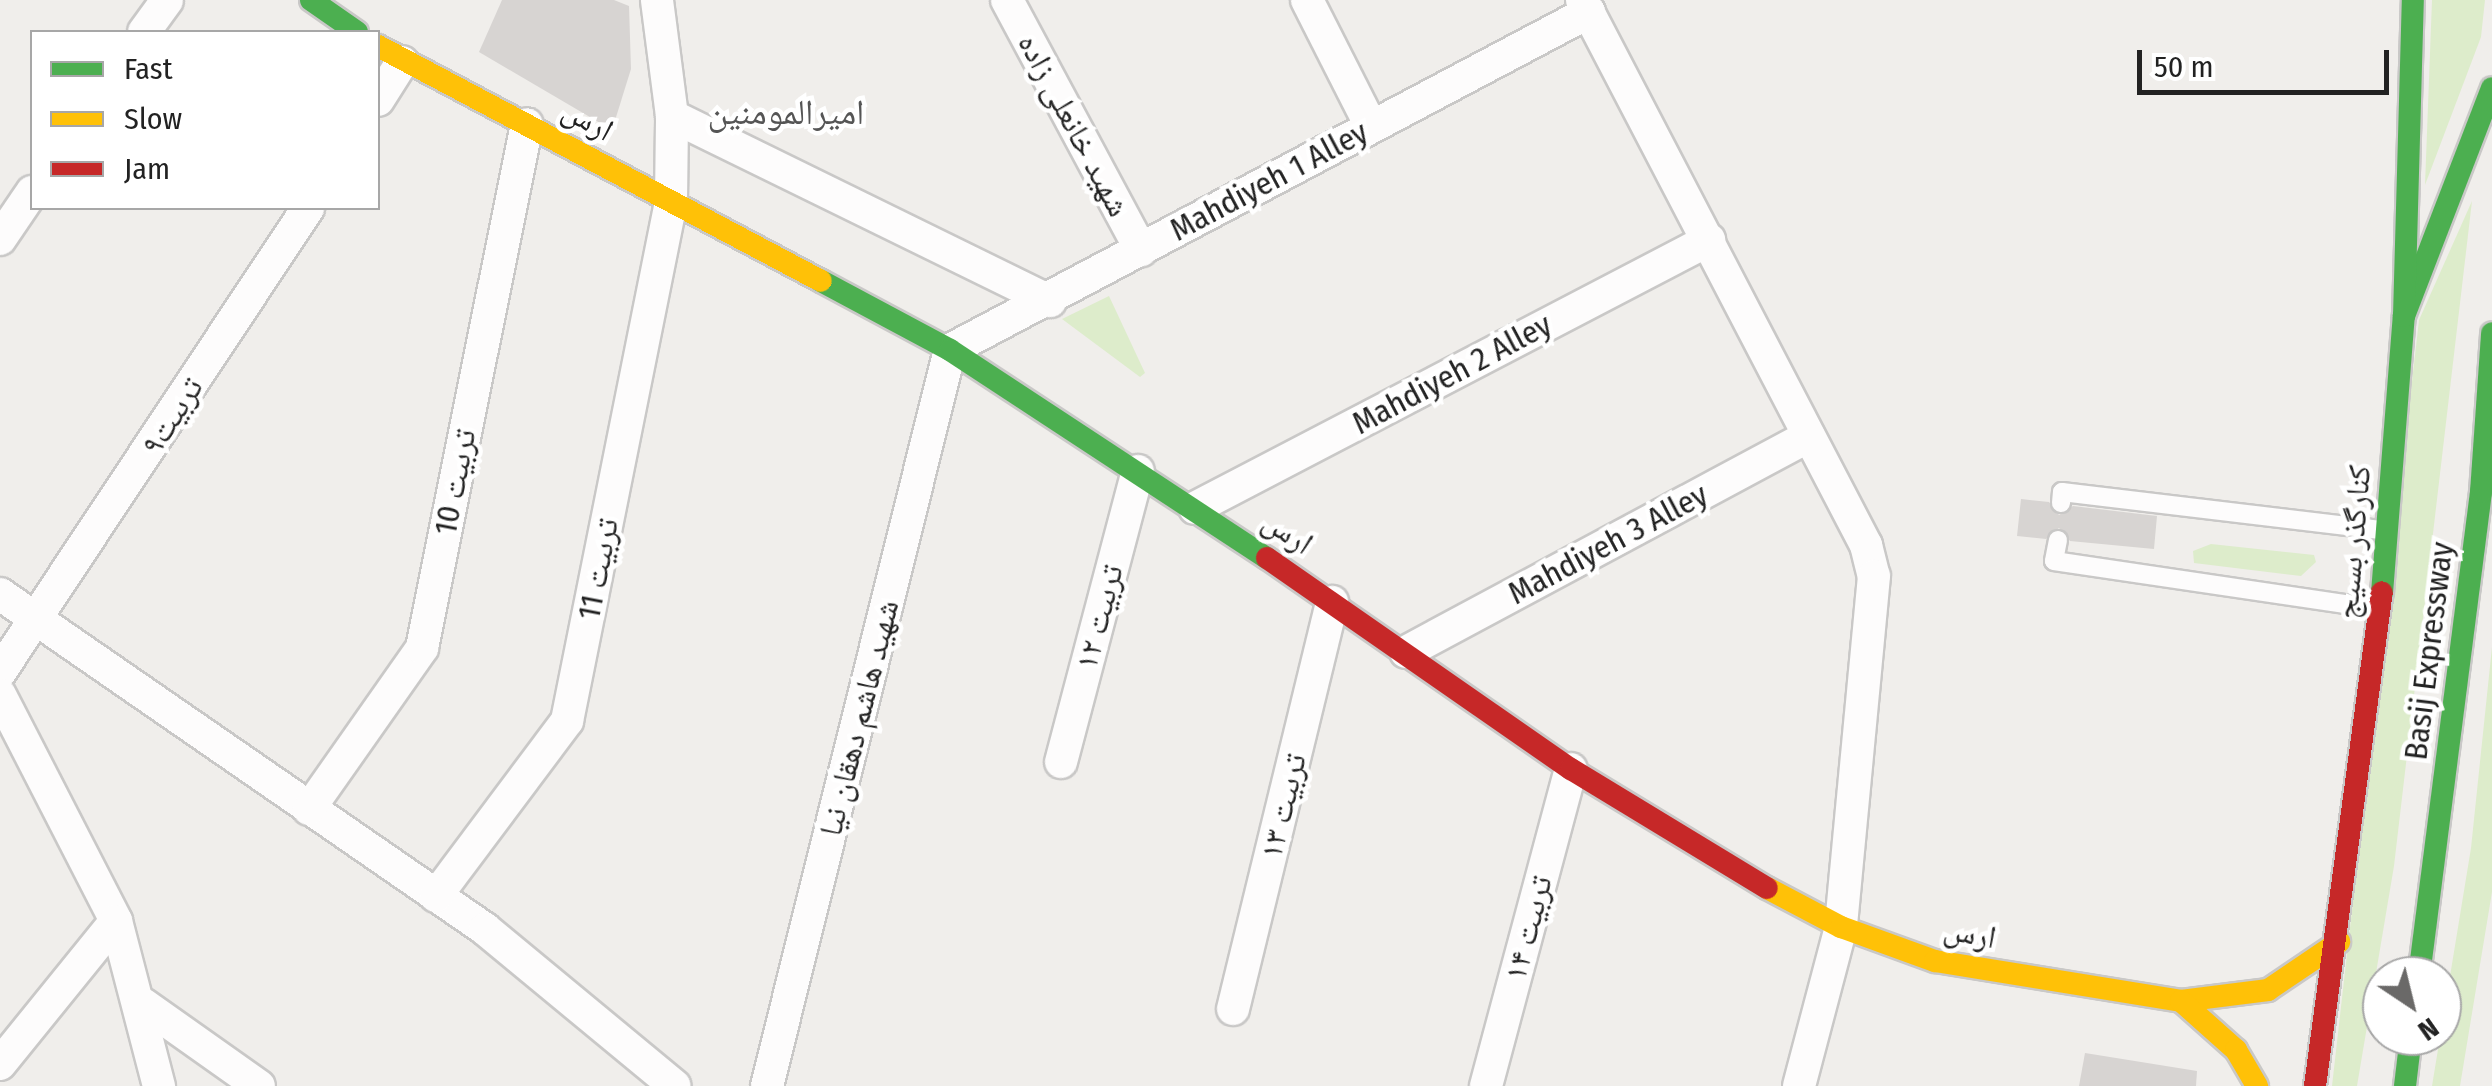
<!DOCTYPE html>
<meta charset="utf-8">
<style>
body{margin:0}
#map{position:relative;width:2492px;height:1086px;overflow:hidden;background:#f0eeeb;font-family:"Fira Sans Condensed","Noto Naskh Arabic",sans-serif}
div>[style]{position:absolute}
.grass>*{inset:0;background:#ddeccb}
.building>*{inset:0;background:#d7d4d2}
.roads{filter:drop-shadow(2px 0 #c9c8c7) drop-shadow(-2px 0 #c9c8c7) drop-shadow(0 2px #c9c8c7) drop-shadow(0 -2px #c9c8c7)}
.lane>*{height:18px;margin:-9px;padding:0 9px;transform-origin:9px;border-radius:9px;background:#fdfcfc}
.street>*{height:32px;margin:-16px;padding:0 16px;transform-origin:16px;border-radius:16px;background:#fdfcfc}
.fast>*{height:22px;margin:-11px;padding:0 11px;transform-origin:11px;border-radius:11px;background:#4caf50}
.slow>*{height:22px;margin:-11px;padding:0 11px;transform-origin:11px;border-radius:11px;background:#ffc107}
.jam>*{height:22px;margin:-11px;padding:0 11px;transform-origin:11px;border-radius:11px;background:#c62828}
span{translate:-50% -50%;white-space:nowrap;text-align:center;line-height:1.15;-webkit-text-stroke:9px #fff;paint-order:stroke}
.street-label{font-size:32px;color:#222}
.neighbourhood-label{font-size:35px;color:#555}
.legend{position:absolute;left:30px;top:30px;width:350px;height:180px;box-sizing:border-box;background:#fff;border:2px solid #a7a7a7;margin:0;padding:12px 18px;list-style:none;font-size:30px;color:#222}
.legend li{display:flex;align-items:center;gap:20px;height:50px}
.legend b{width:50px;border:2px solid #a7a7a7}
.north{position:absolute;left:2362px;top:956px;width:100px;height:100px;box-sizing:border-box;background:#fff;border:2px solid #a7a7a7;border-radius:50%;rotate:145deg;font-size:28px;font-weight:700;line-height:40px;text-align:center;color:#222}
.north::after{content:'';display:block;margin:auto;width:35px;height:45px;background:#6a6968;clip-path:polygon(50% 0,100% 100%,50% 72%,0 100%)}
.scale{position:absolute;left:2137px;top:50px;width:252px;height:45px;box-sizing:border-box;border:5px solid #222;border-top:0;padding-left:12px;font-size:30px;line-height:35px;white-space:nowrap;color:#222;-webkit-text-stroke:8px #fff;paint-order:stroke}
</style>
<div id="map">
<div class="grass">
<i style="clip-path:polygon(2432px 0,2485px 0,2481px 37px,2425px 185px)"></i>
<i style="clip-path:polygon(2472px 201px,2394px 866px,2357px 1086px,2332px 1086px,2419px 320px)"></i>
<i style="clip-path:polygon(1109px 296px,1145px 373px,1140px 377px,1062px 319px)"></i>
<i style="clip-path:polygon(2211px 544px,2314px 555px,2316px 562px,2301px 576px,2194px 563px,2193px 551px)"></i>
<i style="clip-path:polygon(2492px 647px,2492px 892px,2460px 1086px,2432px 1086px,2471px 848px)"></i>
</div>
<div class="building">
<i style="clip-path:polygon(502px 0,614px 0,629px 6px,631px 69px,612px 130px,479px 52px)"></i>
<i style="clip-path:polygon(2021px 499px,2049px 502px,2059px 515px,2073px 506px,2157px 516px,2154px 549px,2070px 541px,2059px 528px,2046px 539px,2017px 536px)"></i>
<i style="clip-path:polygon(2085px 1053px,2197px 1071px,2196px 1086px,2079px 1086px)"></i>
</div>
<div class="roads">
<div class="lane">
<i style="left:2061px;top:503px;width:11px;rotate:-85deg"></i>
<i style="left:2062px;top:492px;width:327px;rotate:6.8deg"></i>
<i style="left:2058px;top:540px;width:21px;rotate:101deg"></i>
<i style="left:2054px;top:561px;width:329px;rotate:8.4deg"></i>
</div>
<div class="street">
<i style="left:1007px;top:0;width:284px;rotate:61.8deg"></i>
<i style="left:1307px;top:0;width:141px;rotate:63.1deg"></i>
<i style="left:1582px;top:0;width:615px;rotate:62.48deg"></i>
<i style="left:1866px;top:545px;width:32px;rotate:76deg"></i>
<i style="left:1874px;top:576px;width:353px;rotate:95.4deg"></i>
<i style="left:1841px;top:927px;width:164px;rotate:104.8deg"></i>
<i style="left:144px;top:32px;width:39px;rotate:-54deg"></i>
<i style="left:378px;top:100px;width:45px;rotate:-57.7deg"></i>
<i style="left:672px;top:116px;width:421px;rotate:26.1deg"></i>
<i style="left:0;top:239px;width:57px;rotate:-55.8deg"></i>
<i style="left:1195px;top:508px;width:580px;rotate:-27.54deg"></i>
<i style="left:0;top:594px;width:589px;rotate:34.63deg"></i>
<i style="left:485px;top:929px;width:246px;rotate:39.6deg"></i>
<i style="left:1406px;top:652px;width:457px;rotate:-28.2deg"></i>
<i style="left:0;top:672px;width:557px;rotate:-56.42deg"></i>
<i style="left:0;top:695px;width:254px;rotate:62.8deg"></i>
<i style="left:116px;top:921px;width:171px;rotate:75.4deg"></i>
<i style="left:1061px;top:762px;width:301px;rotate:-75.2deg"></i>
<i style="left:309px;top:809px;width:197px;rotate:-54.9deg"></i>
<i style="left:422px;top:648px;width:534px;rotate:-78.67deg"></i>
<i style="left:436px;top:896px;width:219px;rotate:-53.2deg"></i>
<i style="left:567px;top:721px;width:529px;rotate:-78.67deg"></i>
<i style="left:671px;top:202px;width:86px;rotate:-89.3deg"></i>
<i style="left:672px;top:116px;width:117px;rotate:-97.4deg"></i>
<i style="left:143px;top:1004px;width:142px;rotate:35.3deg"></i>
<i style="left:1233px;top:1009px;width:419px;rotate:-76.3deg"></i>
<i style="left:0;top:1064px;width:184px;rotate:-51deg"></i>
<i style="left:767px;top:1086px;width:758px;rotate:-76.04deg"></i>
<i style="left:950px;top:350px;width:723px;rotate:-27.88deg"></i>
<i style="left:1486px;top:1086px;width:328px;rotate:-75deg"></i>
</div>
<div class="fast">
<i style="left:311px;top:0;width:56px;rotate:34.8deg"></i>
<i style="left:821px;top:281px;width:146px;rotate:28.1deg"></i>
<i style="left:950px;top:350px;width:379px;rotate:33.3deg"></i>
<i style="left:2404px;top:316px;width:244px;rotate:-68.9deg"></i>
<i style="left:2382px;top:593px;width:278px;rotate:-85.5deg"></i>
<i style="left:2404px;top:316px;width:316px;rotate:-88.4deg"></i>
<i style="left:2419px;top:976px;width:488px;rotate:-82.7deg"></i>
<i style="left:2481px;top:492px;width:159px;rotate:-86deg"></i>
<i style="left:2405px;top:1086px;width:50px;rotate:-83.2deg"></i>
</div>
<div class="slow">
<i style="left:378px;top:46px;width:501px;rotate:27.94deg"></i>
<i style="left:1767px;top:888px;width:84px;rotate:27.8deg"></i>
<i style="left:1841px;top:927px;width:100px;rotate:19.9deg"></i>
<i style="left:1935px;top:961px;width:249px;rotate:9.2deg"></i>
<i style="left:2181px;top:1001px;width:88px;rotate:-7.2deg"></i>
<i style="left:2268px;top:990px;width:86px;rotate:-34.1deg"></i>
<i style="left:2181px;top:1001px;width:74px;rotate:41.7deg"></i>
<i style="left:2236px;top:1050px;width:42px;rotate:59.7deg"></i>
</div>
<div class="jam">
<i style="left:1267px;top:558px;width:370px;rotate:34.8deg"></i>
<i style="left:1571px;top:769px;width:229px;rotate:31.3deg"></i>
<i style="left:2315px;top:1086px;width:498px;rotate:-82.3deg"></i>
</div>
</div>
<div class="street-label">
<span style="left:588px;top:120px;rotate:29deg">ارس</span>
<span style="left:1074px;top:125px;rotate:62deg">شهید خانعلی زاده</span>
<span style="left:1269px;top:181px;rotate:-28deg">Mahdiyeh 1 Alley</span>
<span style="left:1452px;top:374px;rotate:-28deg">Mahdiyeh 2 Alley</span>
<span style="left:172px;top:416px;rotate:-57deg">تربیت۹</span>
<span style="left:455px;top:482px;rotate:-79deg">تربیت 10</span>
<span style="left:1288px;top:532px;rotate:34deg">ارس</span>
<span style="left:2353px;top:542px;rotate:-85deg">کنارگذر بسیج</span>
<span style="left:1608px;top:544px;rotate:-28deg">Mahdiyeh 3 Alley</span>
<span style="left:598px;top:569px;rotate:-79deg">تربیت 11</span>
<span style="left:1099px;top:617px;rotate:-75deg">تربیت ۱۲</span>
<span style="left:2429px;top:651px;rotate:-83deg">Basij Expressway</span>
<span style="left:859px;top:718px;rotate:-76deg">شهید هاشم دهقان نیا</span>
<span style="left:1283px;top:806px;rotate:-76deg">تربیت ۱۳</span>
<span style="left:1528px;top:928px;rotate:-75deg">تربیت ۱۴</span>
<span style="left:1970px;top:933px;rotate:11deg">ارس</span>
</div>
<div class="neighbourhood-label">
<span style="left:786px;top:112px">امیرالمومنین</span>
</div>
<ul class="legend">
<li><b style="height:12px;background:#4caf50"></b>Fast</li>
<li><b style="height:12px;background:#ffc107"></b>Slow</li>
<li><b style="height:12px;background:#c62828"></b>Jam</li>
</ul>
<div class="north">N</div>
<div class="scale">50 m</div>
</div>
